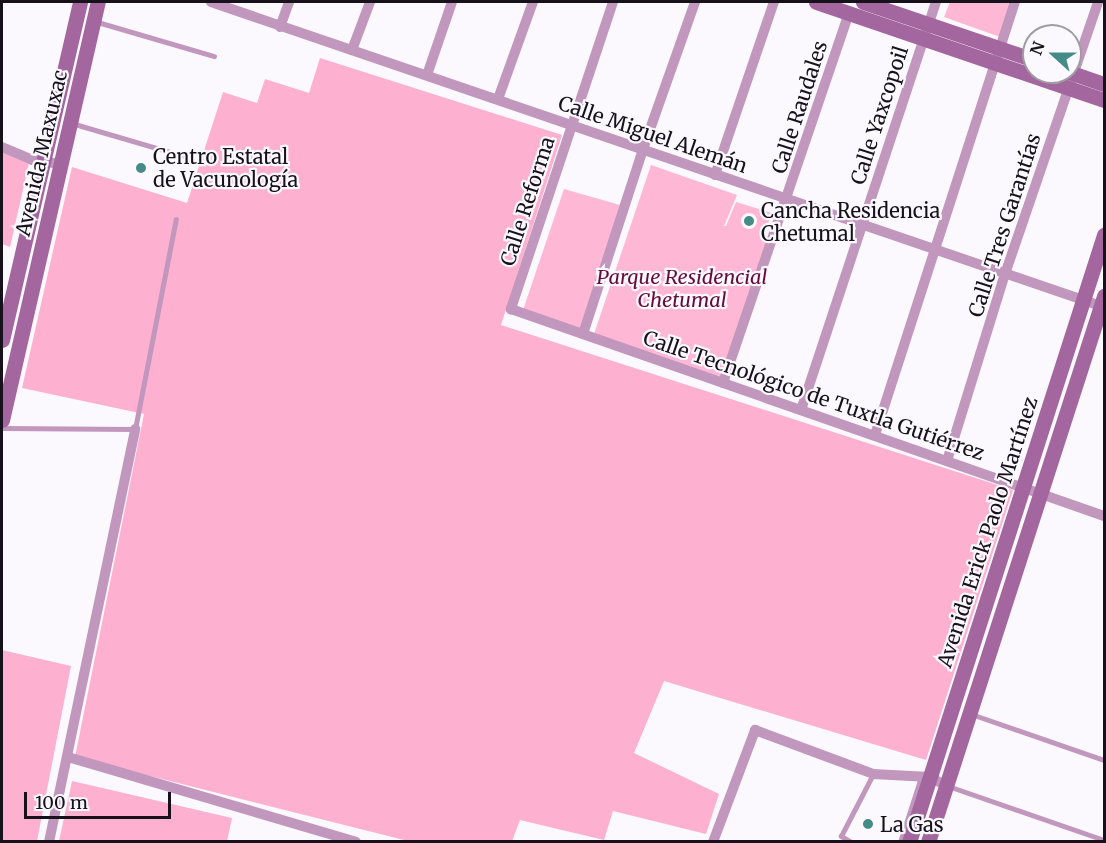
<!DOCTYPE html>
<meta charset="utf-8">
<style>
body{margin:0}
#map{position:relative;width:1106px;height:843px;overflow:hidden;background:#fbf9fe;font-family:Merriweather,serif}
div>[style]{position:absolute}
.green>*{inset:0;background:#feb7d4}
.forest>*{inset:0;background:#feb0d0}
.lane>*{height:5px;margin:-2.5px;padding:0 2.5px;transform-origin:2.5px;border-radius:2.5px;background:#c197bd}
.street>*{height:10px;margin:-5px;padding:0 5px;transform-origin:5px;border-radius:5px;background:#c197bd}
.secondary>*{height:15px;margin:-7.5px;padding:0 7.5px;transform-origin:7.5px;border-radius:7.5px;background:#a3669e}
.dots>*{width:16px;height:16px;translate:-50% -50%;box-sizing:border-box;border:3px solid #fbf9fe;border-radius:50%}
span{translate:-50% -50%;white-space:nowrap;text-align:center;line-height:1.15;-webkit-text-stroke:4.5px #fbf9fe;paint-order:stroke}
.street-label{font-size:20px;color:#16111b}
.poi-label{font-size:20px;color:#16111b}
.left{translate:0 -50%;text-align:left}
.park-label{font-size:20px;color:#650b3d;font-style:italic}
.frame{position:absolute;inset:0;border:3px solid #16111b;pointer-events:none}
.north{position:absolute;left:1022px;top:24px;width:60px;height:60px;box-sizing:border-box;background:#fbf9fe;border:2px solid #9f9ca3;border-radius:50%;rotate:291deg;font-size:16px;font-weight:700;line-height:24px;text-align:center;color:#16111b}
.north::after{content:'';display:block;margin:auto;width:21px;height:27px;background:#458c89;clip-path:polygon(50% 0,100% 100%,50% 72%,0 100%)}
.scale{position:absolute;left:24px;top:792px;width:147px;height:27px;box-sizing:border-box;border:3px solid #16111b;border-top:0;padding-left:8px;font-size:18px;line-height:21px;white-space:nowrap;color:#16111b;-webkit-text-stroke:4px #fbf9fe;paint-order:stroke}
</style>
<div id="map">
<div class="green">
<i style="clip-path:polygon(950px 2px,1012px 2px,1000px 37px,944px 17px)"></i>
<i style="clip-path:polygon(651px 165px,737px 195px,724px 226px,726px 226px,736px 202px,772px 213px,763px 238px,770px 241px,722px 380px,594px 334px)"></i>
<i style="clip-path:polygon(564px 189px,620px 205px,581px 330px,523px 310px)"></i>
</div>
<div class="forest">
<i style="clip-path:polygon(320px 58px,562px 135px,501px 325px,1013px 490px,926px 760px,664px 681px,634px 753px,719px 794px,706px 834px,613px 811px,604px 840px,520px 820px,512px 841px,408px 841px,75px 757px,144px 414px,22px 388px,72px 167px,187px 203px,223px 92px,257px 103px,265px 79px,309px 93px)"></i>
<i style="clip-path:polygon(2px 152px,29px 163px,10px 247px,2px 244px)"></i>
<i style="clip-path:polygon(2px 650px,71px 666px,37px 841px,2px 841px)"></i>
<i style="clip-path:polygon(72px 781px,232px 818px,227px 841px,59px 841px)"></i>
</div>
<div class="lane">
<i style="left:94px;top:21px;width:125px;rotate:16.3deg"></i>
<i style="left:71px;top:123px;width:118px;rotate:16.3deg"></i>
<i style="left:2px;top:428px;width:133px;rotate:0.4deg"></i>
<i style="left:135px;top:429px;width:214px;rotate:-79deg"></i>
<i style="left:971px;top:714px;width:141px;rotate:19.1deg"></i>
<i style="left:948px;top:786px;width:165px;rotate:19.1deg"></i>
<i style="left:851px;top:842px;width:12px;rotate:-149deg"></i>
<i style="left:841px;top:836px;width:70px;rotate:-62.7deg"></i>
<i style="left:900px;top:842px;width:68px;rotate:-72.1deg"></i>
</div>
<div class="street">
<i style="left:211px;top:2px;width:944px;rotate:18.86deg"></i>
<i style="left:613px;top:2px;width:324px;rotate:108.4deg"></i>
<i style="left:511px;top:309px;width:628px;rotate:19.24deg"></i>
<i style="left:280px;top:27px;width:27px;rotate:-70deg"></i>
<i style="left:352px;top:50px;width:51px;rotate:-69.4deg"></i>
<i style="left:427px;top:75px;width:77px;rotate:-71.1deg"></i>
<i style="left:498px;top:99px;width:103px;rotate:-70.2deg"></i>
<i style="left:2px;top:147px;width:33px;rotate:23deg"></i>
<i style="left:32px;top:160px;width:29px;rotate:8deg"></i>
<i style="left:715px;top:175px;width:183px;rotate:-71.2deg"></i>
<i style="left:583px;top:334px;width:194px;rotate:-72deg"></i>
<i style="left:643px;top:149px;width:156px;rotate:-70.5deg"></i>
<i style="left:723px;top:383px;width:391px;rotate:-71.2deg"></i>
<i style="left:801px;top:410px;width:430px;rotate:-71.7deg"></i>
<i style="left:875px;top:435px;width:455px;rotate:-72.1deg"></i>
<i style="left:947px;top:461px;width:196px;rotate:-72.8deg"></i>
<i style="left:1005px;top:274px;width:287px;rotate:-71.1deg"></i>
<i style="left:68px;top:757px;width:300px;rotate:16.4deg"></i>
<i style="left:49px;top:842px;width:422px;rotate:-78.2deg"></i>
<i style="left:713px;top:842px;width:120px;rotate:-69.4deg"></i>
<i style="left:755px;top:730px;width:126px;rotate:20.4deg"></i>
<i style="left:873px;top:774px;width:57px;rotate:3deg"></i>
<i style="left:930px;top:777px;width:18px;rotate:29deg"></i>
</div>
<div class="secondary">
<i style="left:816px;top:2px;width:304px;rotate:18.8deg"></i>
<i style="left:863px;top:2px;width:181px;rotate:18.7deg"></i>
<i style="left:1069px;top:72px;width:37px;rotate:19deg"></i>
<i style="left:2px;top:340px;width:347px;rotate:-77deg"></i>
<i style="left:2px;top:420px;width:429px;rotate:-77.1deg"></i>
<i style="left:909px;top:842px;width:638px;rotate:-72.19deg"></i>
<i style="left:928px;top:842px;width:574px;rotate:-72.13deg"></i>
</div>
<div class="dots">
<i style="left:141px;top:168px;background:#458c89"></i>
<i style="left:749px;top:221px;background:#458c89"></i>
<i style="left:868px;top:824px;background:#458c89"></i>
</div>
<div class="street-label">
<span style="left:799px;top:107px;rotate:-72deg">Calle Raudales</span>
<span style="left:879px;top:115px;rotate:-72deg">Calle Yaxcopoil</span>
<span style="left:653px;top:134px;rotate:19deg">Calle Miguel Alemán</span>
<span style="left:41px;top:153px;rotate:-77deg">Avenida Maxuxac</span>
<span style="left:527px;top:201px;rotate:-72deg">Calle Reforma</span>
<span style="left:1004px;top:225px;rotate:-72deg">Calle Tres Garantías</span>
<span style="left:814px;top:395px;rotate:19deg">Calle Tecnológico de Tuxtla Gutiérrez</span>
<span style="left:987px;top:532px;rotate:-72deg">Avenida Erick Paolo Martínez</span>
</div>
<div class="poi-label">
<span class="left" style="left:153px;top:168px">Centro Estatal<br>de Vacunología</span>
<span class="left" style="left:761px;top:222px">Cancha Residencia<br>Chetumal</span>
<span class="left" style="left:880px;top:824px">La Gas</span>
</div>
<div class="park-label">
<span style="left:682px;top:288px">Parque Residencial<br>Chetumal</span>
</div>
<div class="frame"></div>
<div class="north">N</div>
<div class="scale">100 m</div>
</div>
